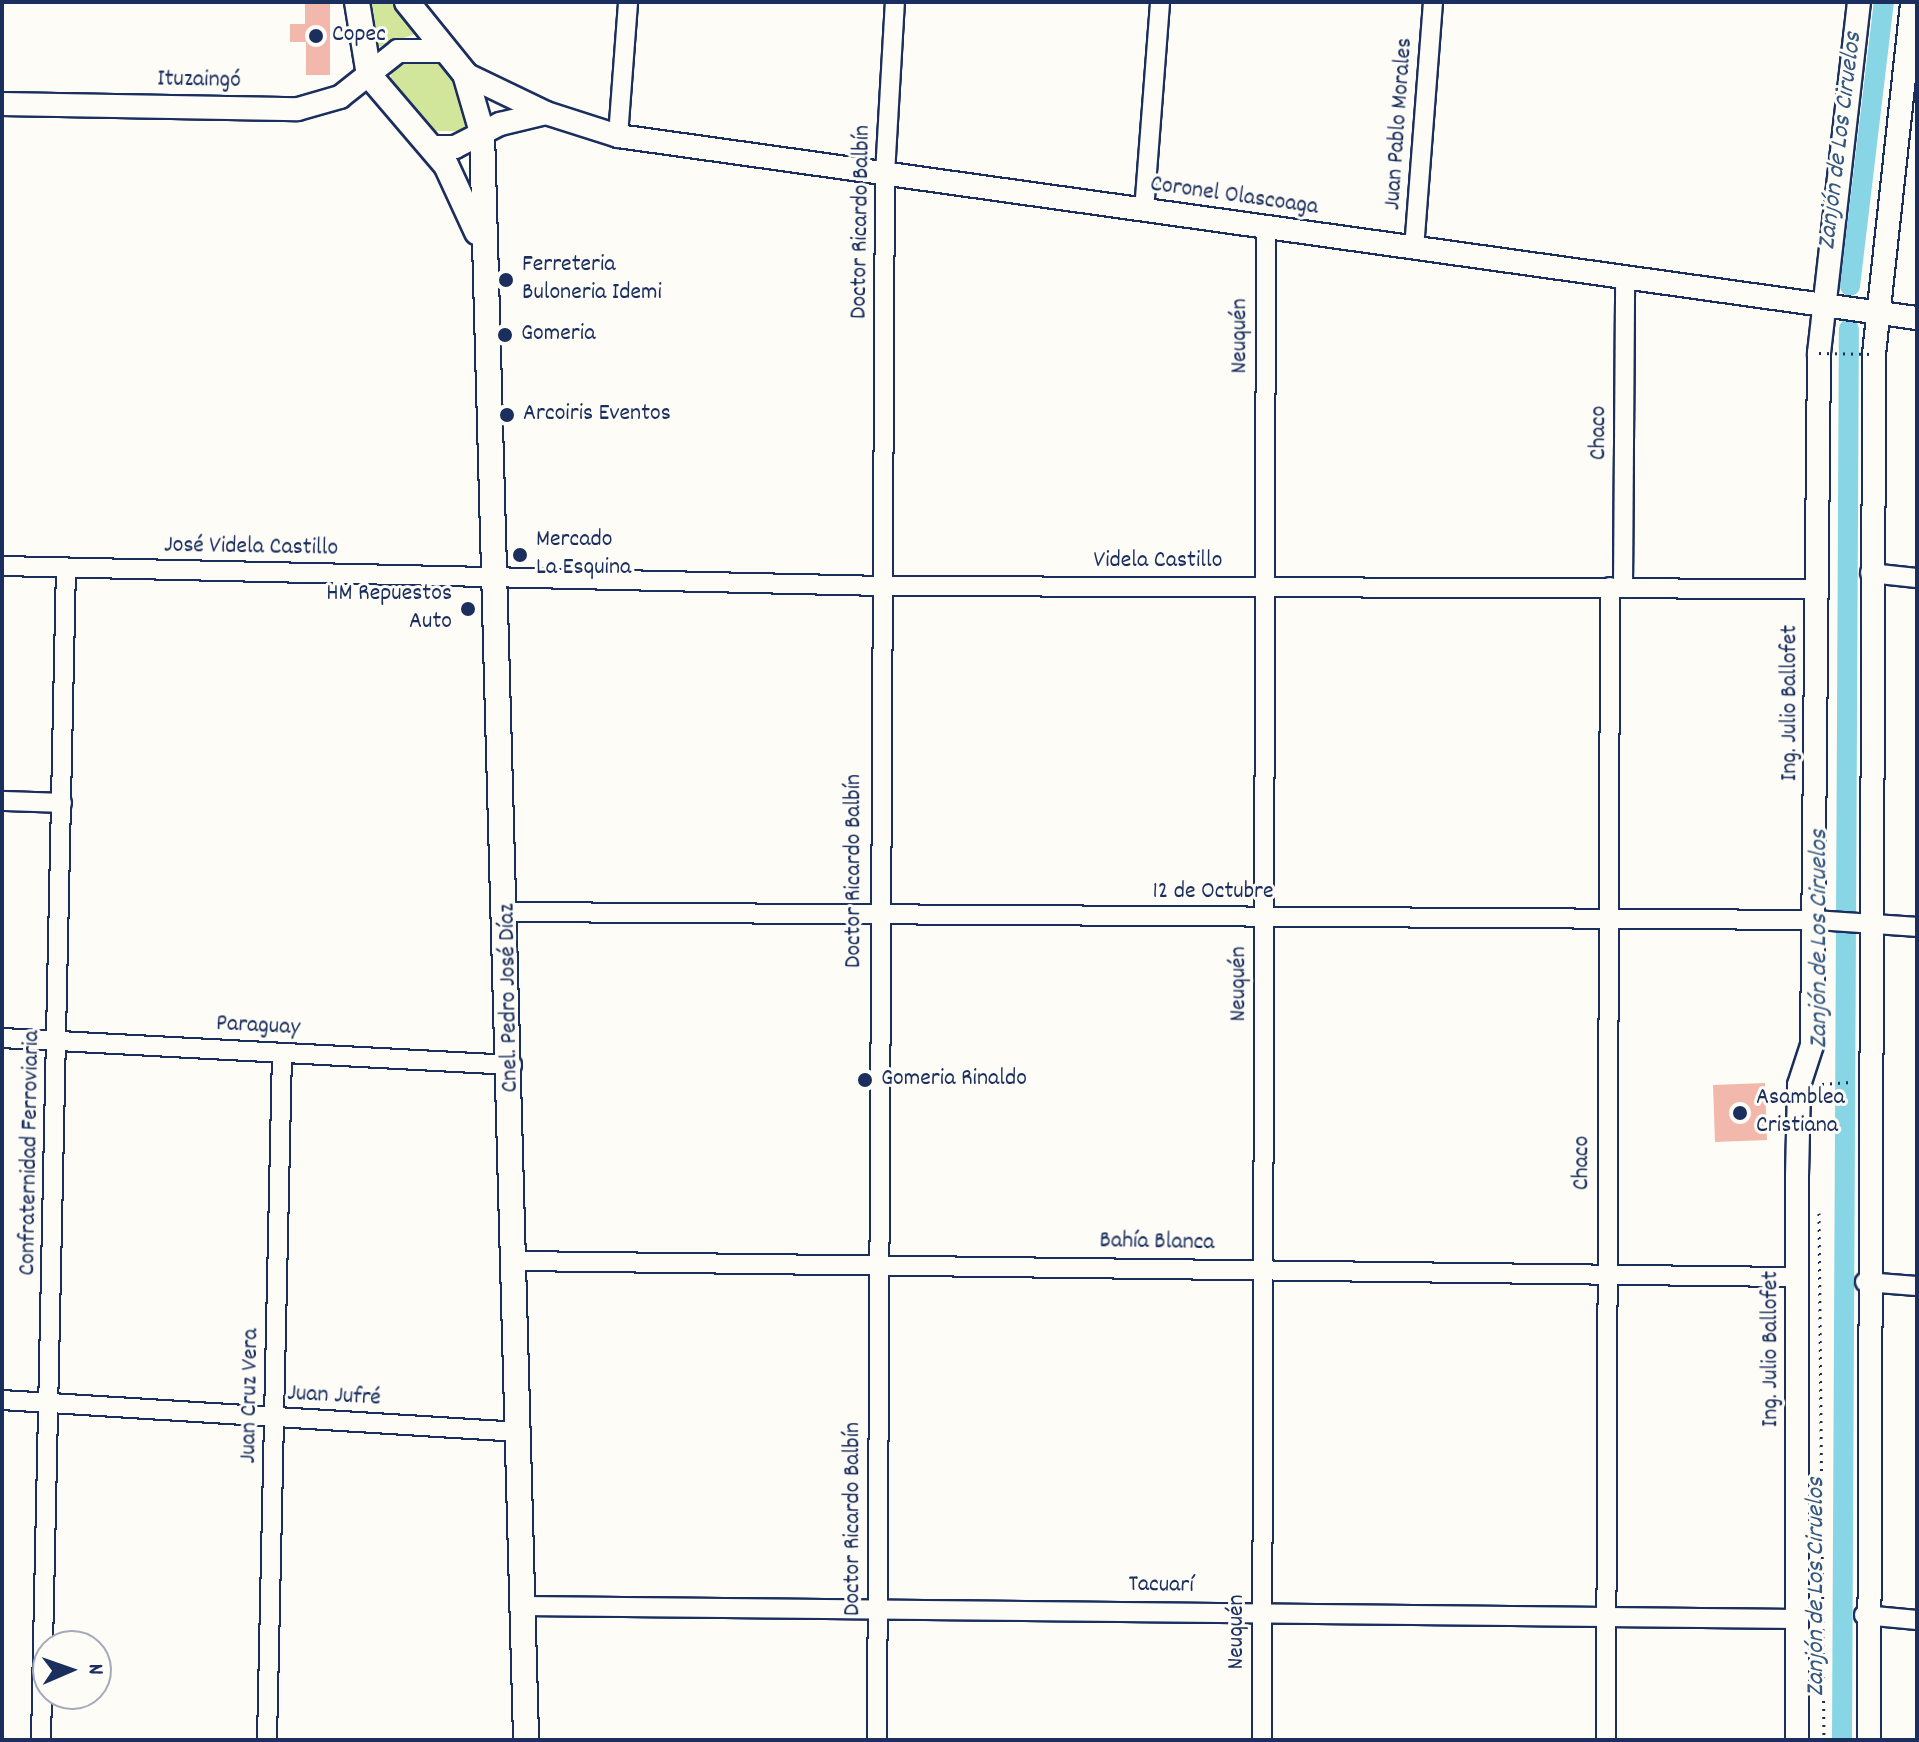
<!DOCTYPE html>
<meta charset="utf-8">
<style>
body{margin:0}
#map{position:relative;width:1919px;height:1742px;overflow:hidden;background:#fdfcf7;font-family:Dekko,sans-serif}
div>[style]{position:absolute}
.green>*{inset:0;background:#d1e69a}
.canal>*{height:20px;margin:-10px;padding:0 10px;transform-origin:10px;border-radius:10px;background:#87d5e5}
.building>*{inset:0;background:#f2b8ab}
.path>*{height:3px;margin-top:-1.5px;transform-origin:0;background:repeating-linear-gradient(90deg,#1b2f5e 0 2px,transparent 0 8px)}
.roads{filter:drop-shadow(2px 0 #1b2f5e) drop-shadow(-2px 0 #1b2f5e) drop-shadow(0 2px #1b2f5e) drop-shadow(0 -2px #1b2f5e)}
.minor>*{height:18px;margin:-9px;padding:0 9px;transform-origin:9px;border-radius:9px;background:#fdfcf7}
.tertiary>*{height:22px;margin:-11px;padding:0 11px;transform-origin:11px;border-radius:11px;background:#fdfcf7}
.secondary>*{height:24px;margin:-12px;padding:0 12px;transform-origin:12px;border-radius:12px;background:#fdfcf7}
.path-bridge>*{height:3px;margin-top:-1.5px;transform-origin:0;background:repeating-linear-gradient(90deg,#1b2f5e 0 2px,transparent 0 8px)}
.dots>*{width:22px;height:22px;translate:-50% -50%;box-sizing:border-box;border:4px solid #fdfcf7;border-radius:50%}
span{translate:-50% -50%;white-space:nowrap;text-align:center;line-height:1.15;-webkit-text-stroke:6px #fdfcf7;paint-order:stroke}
.poi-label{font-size:24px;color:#1b2f5e}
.left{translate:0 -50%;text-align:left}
.right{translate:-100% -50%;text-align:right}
.street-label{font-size:24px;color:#1b2f5e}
.water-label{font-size:26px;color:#365880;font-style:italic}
.frame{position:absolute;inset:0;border:4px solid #1b2f5e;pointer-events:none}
.north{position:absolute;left:32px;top:1630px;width:80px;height:80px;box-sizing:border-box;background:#fdfcf7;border:2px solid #a3aaba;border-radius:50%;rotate:88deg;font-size:22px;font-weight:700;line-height:32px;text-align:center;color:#1b2f5e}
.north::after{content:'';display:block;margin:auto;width:28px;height:36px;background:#1b2f5e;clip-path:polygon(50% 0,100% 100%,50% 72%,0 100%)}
</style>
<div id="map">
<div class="green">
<i style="clip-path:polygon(363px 2px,395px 2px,415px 34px,373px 49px)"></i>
<i style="clip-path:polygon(408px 56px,433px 58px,457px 80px,469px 119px,462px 131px,430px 131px,390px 85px,392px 68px)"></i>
</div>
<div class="canal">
<i style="left:1850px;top:286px;width:286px;rotate:-83.2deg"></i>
<i style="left:1842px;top:1740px;width:1411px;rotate:-89.72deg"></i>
</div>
<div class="building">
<i style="clip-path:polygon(305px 2px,330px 2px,330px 75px,306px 75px,306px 42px,290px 42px,290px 24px,305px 24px)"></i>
<i style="clip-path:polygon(1765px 1083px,1767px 1140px,1715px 1142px,1713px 1085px)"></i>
</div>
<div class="path">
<i style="left:1822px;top:1084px;width:29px;rotate:-4deg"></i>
<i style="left:1819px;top:1213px;width:527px;rotate:89.46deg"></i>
</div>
<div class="roads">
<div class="minor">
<i style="left:618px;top:136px;width:134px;rotate:-85.7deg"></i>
<i style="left:1144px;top:211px;width:210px;rotate:-85.6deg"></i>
<i style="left:1414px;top:249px;width:248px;rotate:-85.6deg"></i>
<i style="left:2px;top:566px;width:879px;rotate:1.3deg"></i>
<i style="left:881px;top:586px;width:936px;rotate:0.18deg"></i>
<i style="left:1870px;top:573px;width:47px;rotate:6.1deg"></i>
<i style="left:1623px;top:587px;width:308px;rotate:-89.6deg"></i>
<i style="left:2px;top:801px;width:60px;rotate:1.9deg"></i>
<i style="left:508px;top:912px;width:1307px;rotate:0.35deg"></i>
<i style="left:1815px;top:920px;width:102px;rotate:3.9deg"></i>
<i style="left:2px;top:1038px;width:511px;rotate:3.03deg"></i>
<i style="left:516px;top:1261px;width:1282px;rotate:0.72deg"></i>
<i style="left:1865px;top:1282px;width:52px;rotate:4.4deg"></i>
<i style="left:2px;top:1400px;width:518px;rotate:3.54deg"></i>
<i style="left:523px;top:1606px;width:1274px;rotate:0.58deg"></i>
<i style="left:1864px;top:1615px;width:53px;rotate:5.4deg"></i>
<i style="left:41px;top:1740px;width:1172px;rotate:-88.78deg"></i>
<i style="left:267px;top:1740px;width:687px;rotate:-88.75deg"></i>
<i style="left:877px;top:1740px;width:1566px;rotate:-89.71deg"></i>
<i style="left:885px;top:174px;width:172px;rotate:-86.7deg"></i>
<i style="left:1262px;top:1740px;width:1512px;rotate:-89.85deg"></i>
<i style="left:1606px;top:1740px;width:1153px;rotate:-89.8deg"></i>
</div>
<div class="tertiary">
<i style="left:465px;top:74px;width:90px;rotate:25.7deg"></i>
<i style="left:546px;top:113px;width:76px;rotate:17.7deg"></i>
<i style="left:618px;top:136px;width:1312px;rotate:7.98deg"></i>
<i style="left:2px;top:104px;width:296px;rotate:1deg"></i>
<i style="left:298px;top:109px;width:44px;rotate:-15.9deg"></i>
<i style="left:340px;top:97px;width:74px;rotate:-38.4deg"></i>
<i style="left:398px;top:51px;width:43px"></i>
<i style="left:433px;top:147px;width:22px"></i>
<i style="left:455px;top:147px;width:51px;rotate:-27.1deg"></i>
<i style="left:500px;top:124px;width:47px;rotate:-13.4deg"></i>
<i style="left:1797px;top:1740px;width:564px;rotate:-90deg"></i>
<i style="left:1797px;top:1176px;width:91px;rotate:-88.7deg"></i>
<i style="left:1799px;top:1085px;width:42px;rotate:-72deg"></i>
<i style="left:1812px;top:1045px;width:692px;rotate:-89.42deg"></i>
<i style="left:1819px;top:353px;width:353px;rotate:-83.5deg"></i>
<i style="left:1869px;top:1740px;width:1386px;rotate:-89.79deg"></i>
<i style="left:1874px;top:354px;width:354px;rotate:-83.8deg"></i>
</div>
<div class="secondary">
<i style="left:357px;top:2px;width:74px;rotate:80.7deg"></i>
<i style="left:369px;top:75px;width:118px;rotate:49.5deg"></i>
<i style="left:446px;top:165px;width:74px;rotate:65.2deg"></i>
<i style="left:407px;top:2px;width:92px;rotate:51.1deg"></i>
<i style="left:465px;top:74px;width:60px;rotate:73.7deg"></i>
<i style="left:482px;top:132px;width:1609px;rotate:88.43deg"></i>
</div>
</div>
<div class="path-bridge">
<i style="left:1819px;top:353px;width:55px;rotate:1deg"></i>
</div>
<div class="dots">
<i style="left:316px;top:36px;background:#1b2f5e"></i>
<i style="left:506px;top:280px;background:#1b2f5e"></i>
<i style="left:505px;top:335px;background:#1b2f5e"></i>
<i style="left:507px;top:415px;background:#1b2f5e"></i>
<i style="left:520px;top:555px;background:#1b2f5e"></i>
<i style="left:468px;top:609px;background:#1b2f5e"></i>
<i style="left:865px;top:1080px;background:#1b2f5e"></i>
<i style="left:1740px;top:1113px;background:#1b2f5e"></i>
</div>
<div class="poi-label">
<span class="left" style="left:332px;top:36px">Copec</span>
<span class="left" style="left:522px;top:280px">Ferreteria<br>Buloneria Idemi</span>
<span class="left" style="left:521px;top:335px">Gomeria</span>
<span class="left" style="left:523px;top:415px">Arcoiris Eventos</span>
<span class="left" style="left:536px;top:555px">Mercado<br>La Esquina</span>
<span class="right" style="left:452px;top:609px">HM Repuestos<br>Auto</span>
<span class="left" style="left:881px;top:1080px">Gomeria Rinaldo</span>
<span class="left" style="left:1756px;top:1113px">Asamblea<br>Cristiana</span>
</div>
<div class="street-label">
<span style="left:199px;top:81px;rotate:1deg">Ituzaingó</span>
<span style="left:1400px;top:124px;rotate:-86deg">Juan Pablo Morales</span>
<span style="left:1234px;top:197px;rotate:8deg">Coronel Olascoaga</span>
<span style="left:862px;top:222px;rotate:-89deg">Doctor Ricardo Balbín</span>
<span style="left:1241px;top:336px;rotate:-90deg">Neuquén</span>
<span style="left:1600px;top:433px;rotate:-90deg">Chaco</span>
<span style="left:251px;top:548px;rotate:1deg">José Videla Castillo</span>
<span style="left:1158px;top:562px">Videla Castillo</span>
<span style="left:1791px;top:703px;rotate:-90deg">Ing. Julio Ballofet</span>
<span style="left:855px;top:871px;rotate:-90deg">Doctor Ricardo Balbín</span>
<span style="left:1213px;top:893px">12 de Octubre</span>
<span style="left:1240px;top:984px;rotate:-90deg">Neuquén</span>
<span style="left:510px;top:998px;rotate:-91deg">Cnel. Pedro José Díaz</span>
<span style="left:258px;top:1027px;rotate:3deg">Paraguay</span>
<span style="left:31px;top:1153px;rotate:-89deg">Confraternidad Ferroviaria</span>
<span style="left:1583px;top:1163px;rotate:-90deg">Chaco</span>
<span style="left:1157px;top:1243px;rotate:1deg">Bahía Blanca</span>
<span style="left:1772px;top:1349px;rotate:-90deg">Ing. Julio Ballofet</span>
<span style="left:251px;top:1396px;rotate:-89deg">Juan Cruz Vera</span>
<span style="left:334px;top:1397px;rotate:3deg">Juan Jufré</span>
<span style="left:854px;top:1519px;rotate:-90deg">Doctor Ricardo Balbín</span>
<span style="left:1161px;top:1586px;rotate:1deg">Tacuarí</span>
<span style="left:1238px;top:1632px;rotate:-90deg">Neuquén</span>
</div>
<div class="water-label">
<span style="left:1841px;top:141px;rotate:-83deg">Zanjón de Los Ciruelos</span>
<span style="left:1820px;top:939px;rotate:-90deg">Zanjón de Los Ciruelos</span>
<span style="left:1817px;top:1587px;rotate:-90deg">Zanjón de Los Ciruelos</span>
</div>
<div class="frame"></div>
<div class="north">N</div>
</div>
